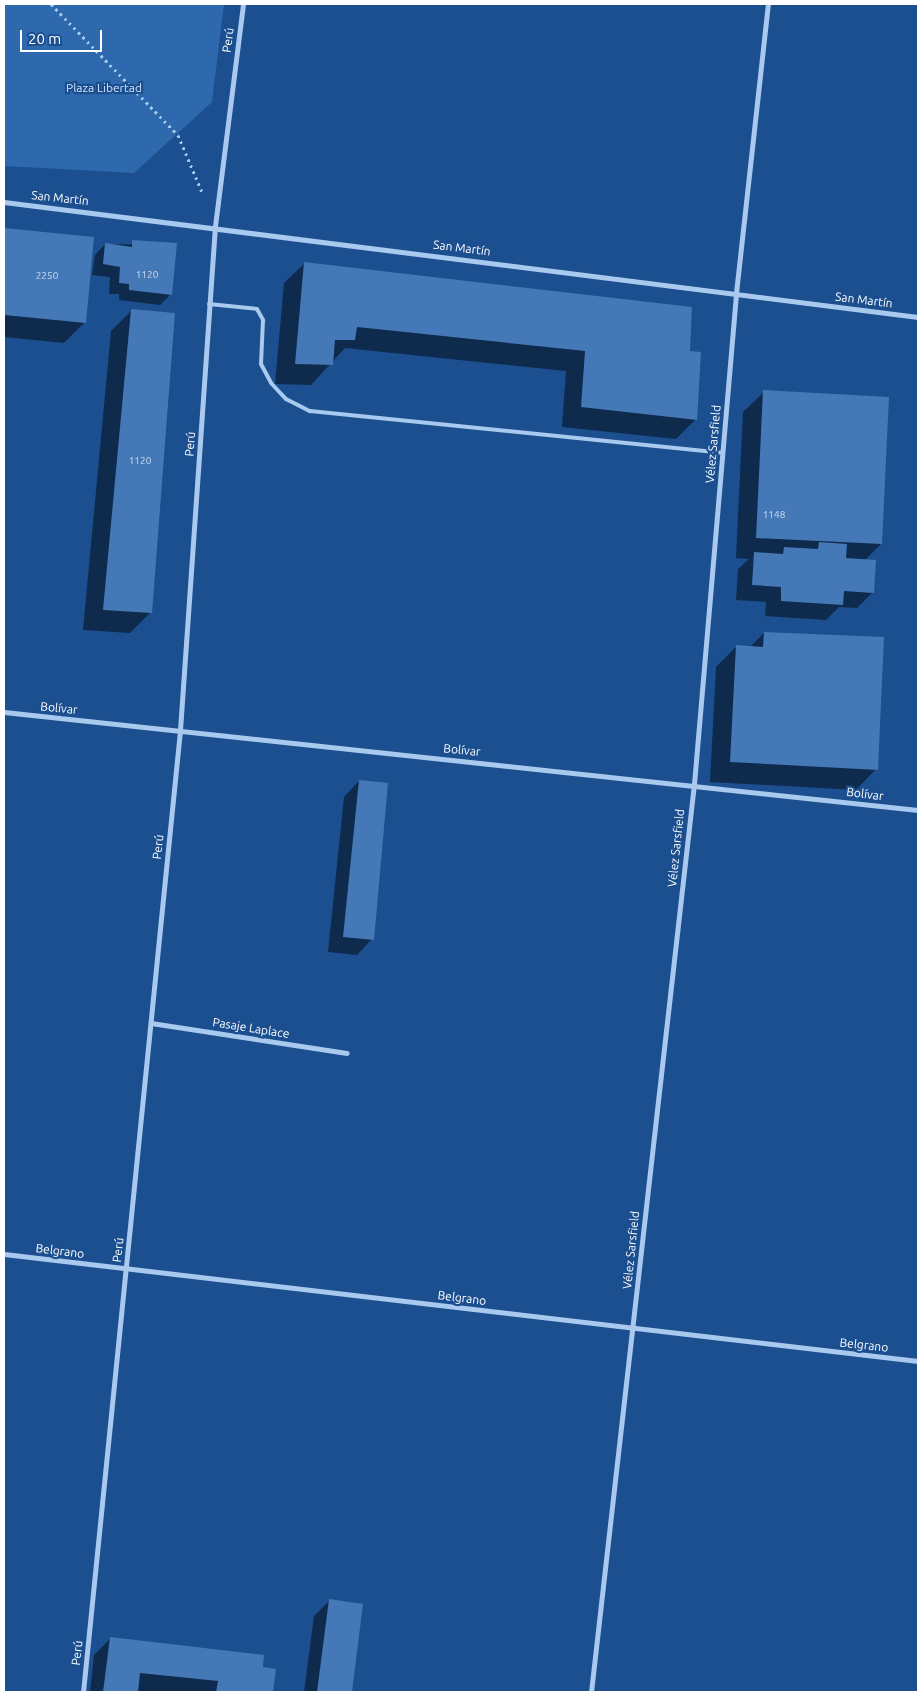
<!DOCTYPE html>
<meta charset="utf-8">
<style>
body{margin:0}
#map{position:relative;width:922px;height:1696px;overflow:hidden;background:#1b4f8f;font-family:Ubuntu,sans-serif}
div>[style]{position:absolute}
.green>*{inset:0;background:#2e69ad}
.shadow>*{inset:0;background:#0007}
.building>*{inset:0;background:#4478b7}
.path>*{height:3px;margin-top:-1.5px;transform-origin:0;background:repeating-linear-gradient(90deg,#a9c9ee 0 2.5px,transparent 0 6.5px)}
.lane>*{height:4px;margin:-2px;padding:0 2px;transform-origin:2px;border-radius:2px;background:#a9c9ee}
.street>*{height:5px;margin:-2.5px;padding:0 2.5px;transform-origin:2.5px;border-radius:2.5px;background:#a9c9ee}
span{translate:-50% -50%;white-space:nowrap;text-align:center;line-height:1.15;-webkit-text-stroke:4.5px #1b4f8f;paint-order:stroke}
.number-label{font-size:10px;color:#d0dded}
.number-label span{-webkit-text-stroke-width:0}
.street-label{font-size:12px;color:#fff}
.park-label{font-size:12px;color:#cfe3fa}
.frame{position:absolute;inset:0;border:5px solid #fff;pointer-events:none}
.scale{position:absolute;left:20px;top:30px;width:82px;height:22px;box-sizing:border-box;border:2px solid #fff;border-top:0;padding-left:6px;font-size:15px;line-height:18px;white-space:nowrap;color:#fff;-webkit-text-stroke:4px #1b4f8f;paint-order:stroke}
</style>
<div id="map">
<div class="green">
<i style="clip-path:polygon(4px 4px,224px 4px,212px 102px,134px 173px,4px 166px)"></i>
</div>
<div class="shadow">
<i style="clip-path:polygon(4px 230px,92px 239px,85px 322px,64px 343px,4px 337px)"></i>
<i style="clip-path:polygon(105px 244px,175px 245px,171px 294px,160px 305px,119px 300px,119px 294px,109px 294px,110px 277px,92px 275px,95px 255px)"></i>
<i style="clip-path:polygon(305px 263px,689px 352px,696px 419px,676px 439px,562px 427px,566px 371px,345px 348px,311px 385px,275px 384px,284px 283px)"></i>
<i style="clip-path:polygon(131px 311px,150px 613px,130px 633px,83px 630px,111px 331px)"></i>
<i style="clip-path:polygon(764px 392px,881px 544px,864px 561px,873px 592px,857px 608px,839px 607px,826px 620px,765px 616px,766px 602px,736px 600px,738px 569px,749px 559px,736px 558px,743px 412px)"></i>
<i style="clip-path:polygon(764px 633px,876px 769px,856px 790px,710px 782px,716px 667px,736px 647px,750px 647px)"></i>
<i style="clip-path:polygon(359px 781px,372px 939px,357px 955px,328px 952px,344px 797px)"></i>
<i style="clip-path:polygon(330px 1600px,362px 1605px,351px 1692px,304px 1692px,314px 1616px)"></i>
<i style="clip-path:polygon(110px 1639px,275px 1670px,272px 1692px,90px 1692px,94px 1655px)"></i>
</div>
<div class="building">
<i style="clip-path:polygon(4px 228px,94px 237px,86px 323px,4px 315px)"></i>
<i style="clip-path:polygon(132px 240px,177px 243px,172px 295px,129px 290px,129px 284px,119px 283px,120px 267px,103px 264px,105px 243px,132px 247px)"></i>
<i style="clip-path:polygon(304px 262px,692px 307px,690px 351px,701px 352px,697px 420px,581px 407px,585px 351px,357px 327px,355px 340px,335px 340px,333px 365px,295px 364px)"></i>
<i style="clip-path:polygon(131px 309px,175px 313px,152px 613px,103px 610px)"></i>
<i style="clip-path:polygon(763px 390px,889px 397px,882px 544px,756px 538px)"></i>
<i style="clip-path:polygon(819px 542px,847px 544px,846px 558px,876px 560px,874px 593px,844px 591px,843px 605px,781px 601px,781px 587px,752px 585px,754px 552px,783px 554px,784px 547px,818px 549px)"></i>
<i style="clip-path:polygon(764px 632px,884px 637px,878px 770px,730px 762px,736px 645px,763px 647px)"></i>
<i style="clip-path:polygon(359px 780px,388px 783px,374px 940px,343px 937px)"></i>
<i style="clip-path:polygon(329px 1599px,363px 1604px,352px 1692px,317px 1692px)"></i>
<i style="clip-path:polygon(110px 1637px,264px 1655px,263px 1667px,276px 1669px,273px 1692px,216px 1692px,218px 1681px,140px 1673px,138px 1692px,103px 1692px)"></i>
</div>
<div class="path">
<i style="left:51px;top:4px;width:182px;rotate:45.9deg"></i>
<i style="left:178px;top:135px;width:62px;rotate:67.2deg"></i>
</div>
<div class="lane">
<i style="left:209px;top:304px;width:48px;rotate:5.9deg"></i>
<i style="left:257px;top:309px;width:13px;rotate:61deg"></i>
<i style="left:263px;top:320px;width:44px;rotate:92.6deg"></i>
<i style="left:261px;top:364px;width:21px;rotate:62deg"></i>
<i style="left:271px;top:383px;width:22px;rotate:47deg"></i>
<i style="left:286px;top:399px;width:27px;rotate:27deg"></i>
<i style="left:310px;top:411px;width:414px;rotate:5.8deg"></i>
</div>
<div class="street">
<i style="left:4px;top:202px;width:921px;rotate:7.17deg"></i>
<i style="left:4px;top:712px;width:919px;rotate:6.12deg"></i>
<i style="left:151px;top:1023px;width:198px;rotate:8.7deg"></i>
<i style="left:4px;top:1254px;width:920px;rotate:6.68deg"></i>
<i style="left:83px;top:1692px;width:967px;rotate:-84.24deg"></i>
<i style="left:180px;top:730px;width:505px;rotate:-86.03deg"></i>
<i style="left:215px;top:226px;width:224px;rotate:-82.8deg"></i>
<i style="left:591px;top:1692px;width:914px;rotate:-83.53deg"></i>
<i style="left:694px;top:784px;width:493px;rotate:-85.1deg"></i>
<i style="left:736px;top:293px;width:291px;rotate:-83.7deg"></i>
</div>
<div class="number-label">
<span style="left:147px;top:275px">1120</span>
<span style="left:47px;top:276px">2250</span>
<span style="left:140px;top:461px">1120</span>
<span style="left:774px;top:515px">1148</span>
</div>
<div class="street-label">
<span style="left:228px;top:40px;rotate:-83deg">Perú</span>
<span style="left:60px;top:198px;rotate:6deg">San Martín</span>
<span style="left:462px;top:248px;rotate:7deg">San Martín</span>
<span style="left:864px;top:300px;rotate:7deg">San Martín</span>
<span style="left:190px;top:444px;rotate:-86deg">Perú</span>
<span style="left:713px;top:444px;rotate:-85deg">Vélez Sarsfield</span>
<span style="left:59px;top:708px;rotate:6deg">Bolívar</span>
<span style="left:462px;top:750px;rotate:6deg">Bolívar</span>
<span style="left:865px;top:794px;rotate:7deg">Bolívar</span>
<span style="left:158px;top:847px;rotate:-84deg">Perú</span>
<span style="left:676px;top:848px;rotate:-84deg">Vélez Sarsfield</span>
<span style="left:251px;top:1028px;rotate:9deg">Pasaje Laplace</span>
<span style="left:118px;top:1250px;rotate:-84deg">Perú</span>
<span style="left:631px;top:1250px;rotate:-84deg">Vélez Sarsfield</span>
<span style="left:60px;top:1251px;rotate:7deg">Belgrano</span>
<span style="left:462px;top:1298px;rotate:7deg">Belgrano</span>
<span style="left:864px;top:1345px;rotate:6deg">Belgrano</span>
<span style="left:77px;top:1653px;rotate:-84deg">Perú</span>
</div>
<div class="park-label">
<span style="left:104px;top:88px">Plaza Libertad</span>
</div>
<div class="frame"></div>
<div class="scale">20 m</div>
</div>
